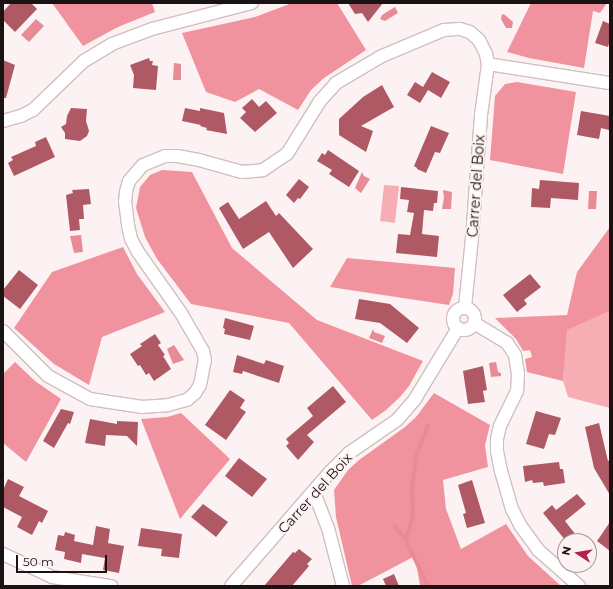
<!DOCTYPE html>
<style>
body{margin:0}
#map{position:relative;width:613px;height:589px;overflow:hidden;background:#fdf2f3;font-family:Montserrat,sans-serif}
div>[style]{position:absolute}
.green>*{inset:0;background:#f6adb4}
.forest>*{inset:0;background:#f0939e}
.water>*{inset:0;background:#e78b96}
.stream>*{height:3.5px;margin:-1.75px;padding:0 1.75px;transform-origin:1.75px;border-radius:1.75px;background:#e78b96}
.building>*{inset:0;background:#ae5964}
.roads{filter:drop-shadow(1px 0 #d1bfc0) drop-shadow(-1px 0 #d1bfc0) drop-shadow(0 1px #d1bfc0) drop-shadow(0 -1px #d1bfc0)}
.street>*{height:12px;margin:-6px;padding:0 6px;transform-origin:6px;border-radius:6px;background:#fff}
.street>.ring{margin:-6px;padding:0;box-sizing:content-box;background:none;border:12px solid #fff;border-radius:50%}
span{translate:-50% -50%;white-space:nowrap;text-align:center;line-height:1.15;-webkit-text-stroke:4px #fdf2f3;paint-order:stroke}
.street-label{font-size:14px;color:#191313}
.frame{position:absolute;inset:0;border:4px solid #191313;pointer-events:none}
.north{position:absolute;left:557px;top:533px;width:40px;height:40px;box-sizing:border-box;background:#fdf2f3;border:1px solid #a29999;border-radius:50%;rotate:282deg;font-size:11px;font-weight:700;line-height:16px;text-align:center;color:#191313}
.north::after{content:'';display:block;margin:auto;width:14px;height:18px;background:#b42347;clip-path:polygon(50% 0,100% 100%,50% 72%,0 100%)}
.scale{position:absolute;left:16px;top:555px;width:91px;height:18px;box-sizing:border-box;border:2px solid #191313;border-top:0;padding-left:5px;font-size:12px;line-height:14px;white-space:nowrap;color:#191313;-webkit-text-stroke:3px #fdf2f3;paint-order:stroke}
</style>
<div id="map">
<div class="green">
<i style="clip-path:polygon(384px 185px,399px 186px,395px 223px,380px 221px)"></i>
<i style="clip-path:polygon(610px 311px,610px 408px,568px 397px,563px 381px,566px 330px)"></i>
</div>
<div class="forest">
<i style="clip-path:polygon(52px 3px,152px 3px,155px 12px,118px 27px,83px 46px)"></i>
<i style="clip-path:polygon(292px 3px,337px 3px,366px 50px,324px 78px,311px 90px,298px 110px,259px 89px,235px 102px,206px 92px,182px 33px,255px 17px)"></i>
<i style="clip-path:polygon(531px 3px,607px 3px,600px 13px,593px 11px,584px 68px,529px 58px,507px 52px)"></i>
<i style="clip-path:polygon(517px 82px,576px 92px,563px 174px,490px 160px,495px 96px,505px 84px)"></i>
<i style="clip-path:polygon(162px 170px,192px 172px,232px 248px,317px 320px,423px 361px,409px 386px,400px 397px,386px 410px,372px 420px,289px 323px,191px 304px,157px 259px,145px 237px,136px 208px,140px 187px,150px 175px)"></i>
<i style="clip-path:polygon(610px 227px,610px 311px,567px 330px,563px 381px,527px 372px,525px 359px,532px 357px,530px 350px,523px 351px,516px 339px,495px 318px,567px 315px,577px 272px)"></i>
<i style="clip-path:polygon(123px 247px,137px 274px,165px 312px,102px 337px,89px 385px,54px 364px,14px 328px,52px 272px)"></i>
<i style="clip-path:polygon(347px 258px,455px 268px,453px 294px,449px 305px,330px 287px)"></i>
<i style="clip-path:polygon(15px 362px,35px 381px,61px 399px,26px 462px,3px 443px,3px 374px)"></i>
<i style="clip-path:polygon(434px 393px,490px 425px,485px 445px,488px 467px,443px 480px,446px 509px,461px 549px,506px 524px,528px 556px,561px 586px,420px 586px,415px 556px,358px 586px,352px 586px,336px 517px,334px 490px,348px 470px,359px 460px,405px 427px,416px 417px)"></i>
<i style="clip-path:polygon(181px 413px,230px 459px,180px 519px,141px 419px,167px 417px)"></i>
</div>
<div class="water">
<i style="clip-path:polygon(395px 7px,398px 13px,385px 21px,380px 19px,382px 15px)"></i>
<i style="clip-path:polygon(502px 14px,505px 15px,513px 22px,512px 28px,506px 28px,501px 19px)"></i>
<i style="clip-path:polygon(36px 19px,44px 26px,29px 42px,21px 35px)"></i>
<i style="clip-path:polygon(174px 63px,181px 64px,181px 80px,173px 80px)"></i>
<i style="clip-path:polygon(362px 172px,364px 176px,370px 179px,361px 193px,355px 188px)"></i>
<i style="clip-path:polygon(443px 190px,452px 192px,451px 209px,442px 209px,444px 198px)"></i>
<i style="clip-path:polygon(589px 191px,597px 191px,596px 209px,588px 209px)"></i>
<i style="clip-path:polygon(81px 235px,83px 252px,74px 253px,70px 236px)"></i>
<i style="clip-path:polygon(373px 329px,374px 332px,385px 336px,382px 343px,369px 338px)"></i>
<i style="clip-path:polygon(174px 345px,184px 360px,173px 364px,167px 349px)"></i>
<i style="clip-path:polygon(496px 362px,498px 372px,501px 373px,501px 376px,491px 377px,489px 363px)"></i>
</div>
<div class="stream">
<i style="left:395px;top:526px;width:17px;rotate:50deg"></i>
<i style="left:406px;top:539px;width:52px;rotate:64.9deg"></i>
<i style="left:406px;top:539px;width:24px;rotate:-73deg"></i>
<i style="left:413px;top:516px;width:29px;rotate:-92deg"></i>
<i style="left:412px;top:487px;width:30px;rotate:-82deg"></i>
<i style="left:416px;top:457px;width:33px;rotate:-69deg"></i>
</div>
<div class="building">
<i style="clip-path:polygon(11px 3px,31px 3px,37px 9px,15px 32px,3px 20px,3px 12px)"></i>
<i style="clip-path:polygon(348px 3px,383px 3px,368px 22px,362px 13px,355px 14px)"></i>
<i style="clip-path:polygon(603px 21px,610px 24px,610px 40px,608px 47px,595px 43px)"></i>
<i style="clip-path:polygon(149px 58px,150px 61px,153px 61px,152px 65px,158px 66px,156px 90px,133px 88px,134px 75px,130px 65px)"></i>
<i style="clip-path:polygon(3px 60px,15px 65px,6px 98px,3px 98px)"></i>
<i style="clip-path:polygon(432px 72px,450px 82px,441px 98px,428px 90px,420px 103px,407px 95px,415px 82px,423px 87px)"></i>
<i style="clip-path:polygon(382px 85px,394px 107px,361px 126px,373px 131px,366px 152px,339px 135px,339px 119px,363px 97px)"></i>
<i style="clip-path:polygon(252px 99px,259px 107px,266px 101px,277px 113px,255px 132px,240px 118px,246px 112px,242px 108px)"></i>
<i style="clip-path:polygon(71px 108px,87px 109px,86px 121px,89px 131px,87px 136px,80px 141px,65px 139px,65px 133px,61px 127px,66px 124px,67px 116px)"></i>
<i style="clip-path:polygon(185px 108px,200px 111px,200px 108px,224px 113px,227px 134px,206px 130px,207px 128px,200px 126px,201px 125px,182px 121px)"></i>
<i style="clip-path:polygon(581px 111px,610px 116px,609px 130px,601px 128px,599px 139px,577px 135px)"></i>
<i style="clip-path:polygon(431px 126px,449px 133px,440px 153px,435px 152px,426px 173px,417px 169px,417px 168px,414px 166px)"></i>
<i style="clip-path:polygon(46px 137px,55px 157px,14px 176px,8px 163px,13px 160px,11px 157px,36px 146px,35px 142px)"></i>
<i style="clip-path:polygon(328px 150px,359px 171px,349px 187px,329px 174px,332px 170px,317px 161px,322px 153px,325px 155px)"></i>
<i style="clip-path:polygon(299px 179px,309px 187px,300px 199px,298px 198px,294px 203px,286px 195px)"></i>
<i style="clip-path:polygon(540px 180px,579px 183px,578px 200px,551px 198px,550px 208px,531px 207px,532px 188px,539px 189px)"></i>
<i style="clip-path:polygon(401px 187px,438px 191px,437px 203px,434px 203px,433px 211px,424px 210px,422px 234px,439px 236px,437px 257px,396px 253px,398px 234px,410px 235px,414px 213px,407px 212px,409px 200px,400px 199px)"></i>
<i style="clip-path:polygon(89px 189px,91px 204px,83px 205px,84px 219px,79px 219px,80px 230px,70px 231px,66px 195px,73px 193px,72px 190px)"></i>
<i style="clip-path:polygon(266px 201px,276px 216px,279px 213px,313px 249px,293px 268px,269px 232px,243px 249px,219px 208px,228px 202px,239px 219px)"></i>
<i style="clip-path:polygon(19px 270px,38px 285px,20px 309px,3px 296px,3px 290px)"></i>
<i style="clip-path:polygon(530px 274px,541px 287px,524px 300px,527px 304px,517px 312px,503px 295px)"></i>
<i style="clip-path:polygon(359px 299px,390px 304px,419px 328px,407px 343px,380px 323px,355px 319px)"></i>
<i style="clip-path:polygon(225px 318px,254px 326px,250px 340px,224px 334px,225px 329px,223px 328px)"></i>
<i style="clip-path:polygon(155px 334px,161px 343px,158px 345px,165px 355px,163px 356px,171px 369px,154px 381px,149px 373px,146px 375px,140px 365px,138px 366px,130px 354px,142px 346px,140px 344px)"></i>
<i style="clip-path:polygon(237px 355px,264px 364px,266px 360px,284px 366px,279px 383px,243px 371px,242px 374px,233px 372px)"></i>
<i style="clip-path:polygon(483px 366px,487px 390px,483px 391px,485px 402px,468px 404px,463px 371px)"></i>
<i style="clip-path:polygon(333px 386px,346px 402px,307px 435px,314px 442px,298px 460px,286px 446px,289px 443px,286px 439px,313px 416px,307px 408px)"></i>
<i style="clip-path:polygon(230px 390px,245px 400px,240px 408px,246px 412px,226px 440px,205px 425px)"></i>
<i style="clip-path:polygon(61px 409px,74px 412px,70px 424px,68px 423px,54px 448px,43px 441px)"></i>
<i style="clip-path:polygon(536px 411px,561px 418px,555px 435px,549px 434px,544px 449px,526px 444px)"></i>
<i style="clip-path:polygon(90px 419px,117px 424px,117px 421px,138px 422px,137px 446px,127px 436px,106px 435px,105px 446px,85px 443px)"></i>
<i style="clip-path:polygon(599px 423px,608px 461px,610px 460px,610px 495px,594px 468px,585px 427px)"></i>
<i style="clip-path:polygon(239px 458px,267px 479px,252px 497px,225px 476px)"></i>
<i style="clip-path:polygon(559px 462px,560px 469px,563px 469px,565px 483px,544px 486px,543px 482px,533px 483px,532px 480px,525px 482px,523px 466px)"></i>
<i style="clip-path:polygon(8px 479px,24px 487px,19px 496px,48px 511px,42px 523px,39px 521px,32px 535px,17px 527px,22px 517px,3px 507px,3px 490px)"></i>
<i style="clip-path:polygon(472px 480px,485px 523px,467px 528px,463px 514px,466px 513px,458px 485px)"></i>
<i style="clip-path:polygon(577px 494px,586px 504px,565px 521px,576px 535px,566px 541px,543px 513px,552px 505px,556px 510px)"></i>
<i style="clip-path:polygon(203px 504px,228px 522px,216px 537px,191px 517px)"></i>
<i style="clip-path:polygon(610px 522px,610px 551px,597px 541px)"></i>
<i style="clip-path:polygon(96px 526px,110px 529px,108px 543px,124px 546px,119px 573px,103px 570px,105px 558px,82px 554px,81px 563px,64px 559px,65px 552px,55px 550px,58px 535px,64px 536px,65px 532px,75px 535px,74px 541px,93px 545px)"></i>
<i style="clip-path:polygon(141px 528px,182px 534px,179px 558px,161px 556px,162px 549px,138px 546px)"></i>
<i style="clip-path:polygon(299px 549px,312px 559px,307px 564px,309px 566px,292px 586px,264px 586px,293px 552px,295px 553px)"></i>
<i style="clip-path:polygon(394px 574px,399px 586px,386px 586px,383px 579px)"></i>
</div>
<div class="roads">
<div class="street">
<i style="left:3px;top:121px;width:19px;rotate:-16deg"></i>
<i style="left:21px;top:116px;width:13px;rotate:-27deg"></i>
<i style="left:33px;top:110px;width:71px;rotate:-43.9deg"></i>
<i style="left:84px;top:61px;width:33px;rotate:-31deg"></i>
<i style="left:112px;top:44px;width:43px;rotate:-20.6deg"></i>
<i style="left:152px;top:29px;width:103px;rotate:-14.6deg"></i>
<i style="left:465px;top:307px;width:69px;rotate:-84.2deg"></i>
<i style="left:472px;top:238px;width:123px;rotate:-85.8deg"></i>
<i style="left:481px;top:115px;width:51px;rotate:-82.2deg"></i>
<i class="ring" style="left:453px;top:308px;width:10px;height:10px"></i>
<i style="left:474px;top:323px;width:39px;rotate:31deg"></i>
<i style="left:507px;top:343px;width:14px;rotate:56deg"></i>
<i style="left:515px;top:355px;width:19px;rotate:81deg"></i>
<i style="left:518px;top:374px;width:17px;rotate:93deg"></i>
<i style="left:517px;top:391px;width:39px;rotate:116deg"></i>
<i style="left:500px;top:426px;width:13px;rotate:103deg"></i>
<i style="left:497px;top:439px;width:12px;rotate:90deg"></i>
<i style="left:497px;top:451px;width:20px;rotate:79deg"></i>
<i style="left:501px;top:471px;width:40px;rotate:74deg"></i>
<i style="left:512px;top:509px;width:18px;rotate:63deg"></i>
<i style="left:520px;top:525px;width:31px;rotate:54deg"></i>
<i style="left:538px;top:550px;width:55px;rotate:41.3deg"></i>
<i style="left:3px;top:331px;width:64px;rotate:45deg"></i>
<i style="left:48px;top:376px;width:48px;rotate:28.7deg"></i>
<i style="left:90px;top:399px;width:53px;rotate:8.7deg"></i>
<i style="left:142px;top:407px;width:26px;rotate:-4deg"></i>
<i style="left:168px;top:405px;width:20px;rotate:-15deg"></i>
<i style="left:187px;top:400px;width:11px;rotate:-41deg"></i>
<i style="left:195px;top:393px;width:9px;rotate:-58deg"></i>
<i style="left:200px;top:385px;width:25px;rotate:-79deg"></i>
<i style="left:205px;top:360px;width:9px;rotate:-103deg"></i>
<i style="left:203px;top:351px;width:44px;rotate:-120.1deg"></i>
<i style="left:181px;top:313px;width:75px;rotate:-125.2deg"></i>
<i style="left:138px;top:252px;width:15px;rotate:-118deg"></i>
<i style="left:131px;top:239px;width:14px;rotate:-102deg"></i>
<i style="left:128px;top:225px;width:23px;rotate:-97deg"></i>
<i style="left:125px;top:202px;width:10px;rotate:-84deg"></i>
<i style="left:126px;top:192px;width:11px;rotate:-75deg"></i>
<i style="left:129px;top:181px;width:21px;rotate:-49deg"></i>
<i style="left:143px;top:165px;width:24px;rotate:-22deg"></i>
<i style="left:165px;top:156px;width:12px"></i>
<i style="left:177px;top:156px;width:22px;rotate:10deg"></i>
<i style="left:199px;top:160px;width:45px;rotate:15.6deg"></i>
<i style="left:242px;top:172px;width:21px;rotate:-5deg"></i>
<i style="left:263px;top:170px;width:29px;rotate:-34deg"></i>
<i style="left:287px;top:154px;width:62px;rotate:-58.1deg"></i>
<i style="left:320px;top:101px;width:24px;rotate:-48deg"></i>
<i style="left:336px;top:83px;width:53px;rotate:-30.4deg"></i>
<i style="left:382px;top:56px;width:67px;rotate:-22.8deg"></i>
<i style="left:444px;top:30px;width:16px;rotate:-4deg"></i>
<i style="left:460px;top:29px;width:10px;rotate:17deg"></i>
<i style="left:470px;top:32px;width:12px;rotate:42deg"></i>
<i style="left:479px;top:40px;width:16px;rotate:63deg"></i>
<i style="left:486px;top:54px;width:10px;rotate:79deg"></i>
<i style="left:488px;top:64px;width:123px;rotate:8.9deg"></i>
<i style="left:314px;top:492px;width:39px;rotate:69deg"></i>
<i style="left:328px;top:528px;width:60px;rotate:75.5deg"></i>
<i style="left:3px;top:554px;width:54px;rotate:25.1deg"></i>
<i style="left:52px;top:577px;width:60px;rotate:8.7deg"></i>
<i style="left:231px;top:586px;width:151px;rotate:-49deg"></i>
<i style="left:330px;top:472px;width:27px;rotate:-45deg"></i>
<i style="left:349px;top:453px;width:58px;rotate:-34.5deg"></i>
<i style="left:397px;top:420px;width:28px;rotate:-49deg"></i>
<i style="left:415px;top:399px;width:83px;rotate:-58.8deg"></i>
</div>
</div>
<div class="street-label">
<span style="left:476px;top:186px;rotate:-86deg">Carrer del Boix</span>
<span style="left:315px;top:493px;rotate:-48deg">Carrer del Boix</span>
</div>
<div class="frame"></div>
<div class="north">N</div>
<div class="scale">50 m</div>
</div>
